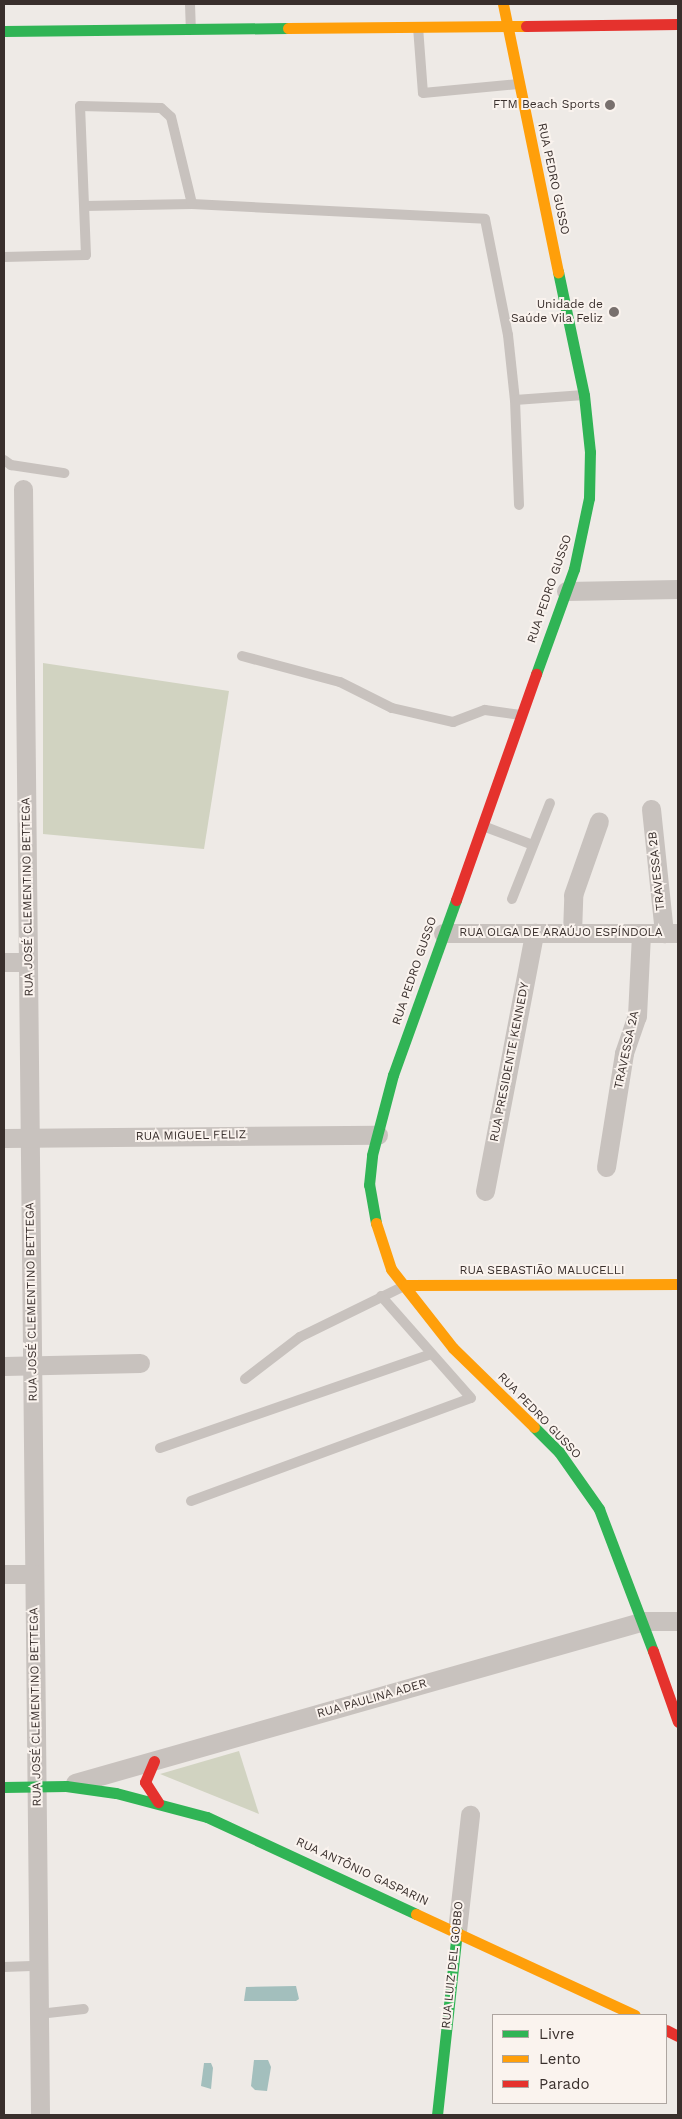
<!DOCTYPE html>
<meta charset="utf-8">
<style>
body{margin:0}
#map{position:relative;width:682px;height:2119px;overflow:hidden;background:#eeeae6;font-family:"Work Sans",sans-serif}
div>[style]{position:absolute}
.green>*{inset:0;background:#d1d3c1}
.water>*{inset:0;background:#a3bfbd}
.lane>*{height:10px;margin:-5px;padding:0 5px;transform-origin:5px;border-radius:5px;background:#c8c2be}
.street>*{height:19px;margin:-9.5px;padding:0 9.5px;transform-origin:9.5px;border-radius:9.5px;background:#c8c2be}
.fast>*{height:11px;margin:-5.5px;padding:0 5.5px;transform-origin:5.5px;border-radius:5.5px;background:#30b455}
.slow>*{height:11px;margin:-5.5px;padding:0 5.5px;transform-origin:5.5px;border-radius:5.5px;background:#ff9f0a}
.jam>*{height:11px;margin:-5.5px;padding:0 5.5px;transform-origin:5.5px;border-radius:5.5px;background:#e5322d}
.dots>*{width:14px;height:14px;translate:-50% -50%;box-sizing:border-box;border:2px solid #faf3ee;border-radius:50%}
span{translate:-50% -50%;white-space:nowrap;text-align:center;line-height:1.15;-webkit-text-stroke:4px #faf3ee;paint-order:stroke}
.poi-label{font-size:12px;color:#392f2c}
.right{translate:-100% -50%;text-align:right}
.street-label{font-size:12px;color:#392f2c}
.frame{position:absolute;inset:0;border:5px solid #392f2c;pointer-events:none}
.legend{position:absolute;left:492px;top:2014px;width:175px;height:90px;box-sizing:border-box;background:#faf3ee;border:1px solid #ada5a0;margin:0;padding:6px 9px;list-style:none;font-size:15px;color:#392f2c}
.legend li{display:flex;align-items:center;gap:10px;height:25px}
.legend b{width:25px;border:1px solid #ada5a0}
</style>
<div id="map">
<div class="green">
<i style="clip-path:polygon(43px 663px,229px 691px,204px 849px,43px 834px)"></i>
<i style="clip-path:polygon(239px 1751px,259px 1814px,160px 1774px)"></i>
</div>
<div class="water">
<i style="clip-path:polygon(296px 1986px,299px 1999px,296px 2001px,244px 2001px,246px 1987px)"></i>
<i style="clip-path:polygon(254px 2060px,268px 2060px,271px 2067px,267px 2091px,255px 2090px,251px 2086px)"></i>
<i style="clip-path:polygon(204px 2063px,211px 2063px,213px 2068px,211px 2089px,201px 2086px)"></i>
</div>
<div class="lane">
<i style="left:190px;top:4px;width:24px;rotate:88deg"></i>
<i style="left:418px;top:27px;width:66px;rotate:85.7deg"></i>
<i style="left:423px;top:93px;width:96px;rotate:-5.4deg"></i>
<i style="left:85px;top:206px;width:107px;rotate:-1.1deg"></i>
<i style="left:192px;top:204px;width:293px;rotate:2.9deg"></i>
<i style="left:485px;top:219px;width:118px;rotate:78.8deg"></i>
<i style="left:508px;top:335px;width:65px;rotate:83.9deg"></i>
<i style="left:515px;top:400px;width:69px;rotate:-4.1deg"></i>
<i style="left:4px;top:257px;width:82px;rotate:-1.4deg"></i>
<i style="left:86px;top:255px;width:149px;rotate:-92.3deg"></i>
<i style="left:80px;top:106px;width:81px;rotate:1.4deg"></i>
<i style="left:161px;top:108px;width:13px;rotate:42deg"></i>
<i style="left:171px;top:117px;width:89px;rotate:76.4deg"></i>
<i style="left:515px;top:400px;width:105px;rotate:87.8deg"></i>
<i style="left:4px;top:460px;width:9px;rotate:36deg"></i>
<i style="left:11px;top:465px;width:54px;rotate:8.6deg"></i>
<i style="left:242px;top:656px;width:101px;rotate:14.9deg"></i>
<i style="left:340px;top:682px;width:58px;rotate:26.6deg"></i>
<i style="left:392px;top:708px;width:63px;rotate:12.9deg"></i>
<i style="left:453px;top:722px;width:34px;rotate:-21deg"></i>
<i style="left:485px;top:710px;width:36px;rotate:8deg"></i>
<i style="left:483px;top:826px;width:53px;rotate:20.8deg"></i>
<i style="left:512px;top:899px;width:103px;rotate:-68.4deg"></i>
<i style="left:245px;top:1379px;width:69px;rotate:-37.4deg"></i>
<i style="left:300px;top:1337px;width:116px;rotate:-26.1deg"></i>
<i style="left:160px;top:1448px;width:287px;rotate:-19.1deg"></i>
<i style="left:191px;top:1501px;width:298px;rotate:-20.2deg"></i>
<i style="left:471px;top:1398px;width:136px;rotate:-131.4deg"></i>
<i style="left:4px;top:1967px;width:34px;rotate:-2deg"></i>
<i style="left:39px;top:2014px;width:45px;rotate:-6.3deg"></i>
</div>
<div class="street">
<i style="left:23px;top:489px;width:1626px;rotate:89.4deg"></i>
<i style="left:566px;top:591px;width:112px;rotate:-1deg"></i>
<i style="left:651px;top:809px;width:125px;rotate:84deg"></i>
<i style="left:443px;top:933px;width:235px"></i>
<i style="left:572px;top:933px;width:38px;rotate:-88deg"></i>
<i style="left:573px;top:895px;width:78px;rotate:-70.6deg"></i>
<i style="left:4px;top:962px;width:24px"></i>
<i style="left:4px;top:1138px;width:374px;rotate:-0.5deg"></i>
<i style="left:606px;top:1167px;width:115px;rotate:-81deg"></i>
<i style="left:624px;top:1053px;width:39px;rotate:-71deg"></i>
<i style="left:637px;top:1016px;width:83px;rotate:-87.2deg"></i>
<i style="left:485px;top:1191px;width:263px;rotate:-79.2deg"></i>
<i style="left:4px;top:1366px;width:136px;rotate:-1.3deg"></i>
<i style="left:4px;top:1574px;width:30px"></i>
<i style="left:75px;top:1783px;width:592px;rotate:-15.89deg"></i>
<i style="left:644px;top:1621px;width:34px"></i>
<i style="left:457px;top:1931px;width:117px;rotate:-83.6deg"></i>
</div>
<div class="fast">
<i style="left:4px;top:31px;width:284px;rotate:-0.6deg"></i>
<i style="left:536px;top:674px;width:112px;rotate:-70.1deg"></i>
<i style="left:574px;top:569px;width:73px;rotate:-78.1deg"></i>
<i style="left:589px;top:498px;width:46px;rotate:-88.8deg"></i>
<i style="left:590px;top:452px;width:57px;rotate:-96deg"></i>
<i style="left:584px;top:395px;width:126px;rotate:-101.9deg"></i>
<i style="left:376px;top:1223px;width:39px;rotate:-100deg"></i>
<i style="left:369px;top:1185px;width:30px;rotate:-84deg"></i>
<i style="left:372px;top:1155px;width:83px;rotate:-75.3deg"></i>
<i style="left:393px;top:1075px;width:186px;rotate:-70.2deg"></i>
<i style="left:534px;top:1427px;width:35px;rotate:45deg"></i>
<i style="left:559px;top:1452px;width:70px;rotate:54.9deg"></i>
<i style="left:599px;top:1509px;width:152px;rotate:69.2deg"></i>
<i style="left:4px;top:1787px;width:62px;rotate:-0.9deg"></i>
<i style="left:66px;top:1786px;width:50px;rotate:8deg"></i>
<i style="left:116px;top:1793px;width:94px;rotate:14.8deg"></i>
<i style="left:207px;top:1817px;width:230px;rotate:24.9deg"></i>
<i style="left:437px;top:2115px;width:185px;rotate:-83.8deg"></i>
</div>
<div class="slow">
<i style="left:503px;top:4px;width:274px;rotate:78.4deg"></i>
<i style="left:288px;top:28px;width:238px;rotate:-0.5deg"></i>
<i style="left:376px;top:1223px;width:48px;rotate:71.9deg"></i>
<i style="left:391px;top:1269px;width:100px;rotate:51.9deg"></i>
<i style="left:453px;top:1348px;width:113px;rotate:44.3deg"></i>
<i style="left:406px;top:1285px;width:272px;rotate:-0.2deg"></i>
<i style="left:416px;top:1914px;width:241px;rotate:24.8deg"></i>
</div>
<div class="jam">
<i style="left:526px;top:26px;width:152px;rotate:-0.8deg"></i>
<i style="left:456px;top:900px;width:240px;rotate:-70.5deg"></i>
<i style="left:653px;top:1651px;width:75px;rotate:70.6deg"></i>
<i style="left:154px;top:1761px;width:23px;rotate:113deg"></i>
<i style="left:145px;top:1782px;width:24px;rotate:57deg"></i>
<i style="left:666px;top:2030px;width:13px;rotate:27deg"></i>
</div>
<div class="dots">
<i style="left:610px;top:105px;background:#78706d"></i>
<i style="left:614px;top:312px;background:#78706d"></i>
</div>
<div class="poi-label">
<span class="right" style="left:600px;top:105px">FTM Beach Sports</span>
<span class="right" style="left:603px;top:312px">Unidade de<br>Saúde Vila Feliz</span>
</div>
<div class="street-label">
<span style="left:553px;top:179px;rotate:78deg">RUA PEDRO GUSSO</span>
<span style="left:550px;top:589px;rotate:-71deg">RUA PEDRO GUSSO</span>
<span style="left:657px;top:871px;rotate:-96deg">TRAVESSA 2B</span>
<span style="left:28px;top:897px;rotate:-91deg">RUA JOSÉ CLEMENTINO BETTEGA</span>
<span style="left:561px;top:933px">RUA OLGA DE ARAÚJO ESPÍNDOLA</span>
<span style="left:415px;top:971px;rotate:-71deg">RUA PEDRO GUSSO</span>
<span style="left:627px;top:1050px;rotate:-78deg">TRAVESSA 2A</span>
<span style="left:510px;top:1062px;rotate:-79deg">RUA PRESIDENTE KENNEDY</span>
<span style="left:191px;top:1136px;rotate:-1deg">RUA MIGUEL FELIZ</span>
<span style="left:542px;top:1271px">RUA SEBASTIÃO MALUCELLI</span>
<span style="left:32px;top:1302px;rotate:-91deg">RUA JOSÉ CLEMENTINO BETTEGA</span>
<span style="left:539px;top:1416px;rotate:46deg">RUA PEDRO GUSSO</span>
<span style="left:372px;top:1699px;rotate:-16deg">RUA PAULINA ADER</span>
<span style="left:36px;top:1707px;rotate:-91deg">RUA JOSÉ CLEMENTINO BETTEGA</span>
<span style="left:362px;top:1872px;rotate:25deg">RUA ANTÔNIO GASPARIN</span>
<span style="left:453px;top:1965px;rotate:-84deg">RUA LUIZ DEL GOBBO</span>
</div>
<div class="frame"></div>
<ul class="legend">
<li><b style="height:6px;background:#30b455"></b>Livre</li>
<li><b style="height:6px;background:#ff9f0a"></b>Lento</li>
<li><b style="height:6px;background:#e5322d"></b>Parado</li>
</ul>
</div>
